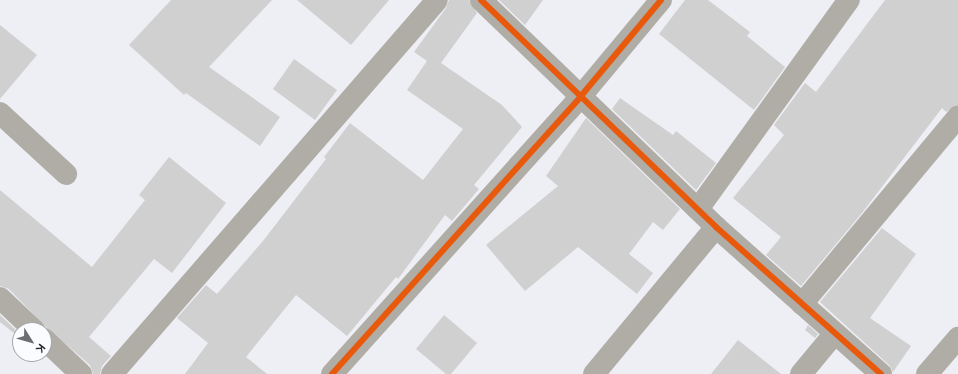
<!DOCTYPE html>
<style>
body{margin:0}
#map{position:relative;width:958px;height:374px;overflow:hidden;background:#eeeff4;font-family:Arial,sans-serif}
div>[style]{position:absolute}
.building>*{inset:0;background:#d0d0d1}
.minor>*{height:22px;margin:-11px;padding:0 11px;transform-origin:11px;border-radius:11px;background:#b0aca6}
.cycleway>*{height:6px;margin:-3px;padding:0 3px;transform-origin:3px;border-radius:3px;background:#e8590c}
span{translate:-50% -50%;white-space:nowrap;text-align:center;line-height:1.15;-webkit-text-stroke:3px #fbfcff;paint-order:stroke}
.north{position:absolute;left:12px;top:322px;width:40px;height:40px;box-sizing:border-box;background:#fbfcff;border:1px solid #a6a7aa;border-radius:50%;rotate:127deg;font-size:11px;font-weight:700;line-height:16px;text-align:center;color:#27282a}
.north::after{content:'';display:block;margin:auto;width:14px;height:18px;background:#6d6e71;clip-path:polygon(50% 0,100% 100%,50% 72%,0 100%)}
</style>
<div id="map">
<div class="building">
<i style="clip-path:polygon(171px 0,272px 0,209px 67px,280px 117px,260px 146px,186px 93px,184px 95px,129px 45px)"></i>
<i style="clip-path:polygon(297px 0,389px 0,351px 45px)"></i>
<i style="clip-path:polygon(449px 0,469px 0,477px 13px,441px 63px,502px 105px,522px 127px,474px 185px,479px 189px,452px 221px,445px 215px,398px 279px,396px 277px,347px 336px,296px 295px,246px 357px,267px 374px,185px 374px,208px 343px,177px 318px,206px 285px,217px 294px,263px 241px,326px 159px,324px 157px,350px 123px,423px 180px,463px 129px,407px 90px,427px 61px,414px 52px,446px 8px)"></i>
<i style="clip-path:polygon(499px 0,543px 0,525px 25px)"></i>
<i style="clip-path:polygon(685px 0,708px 0,750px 32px,747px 36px,785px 67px,754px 110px,659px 34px)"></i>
<i style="clip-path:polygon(885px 0,958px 0,958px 105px,946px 112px,942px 108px,862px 213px,801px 286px,766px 255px,781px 237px,733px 198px,784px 135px,774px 125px,805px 83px,816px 92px)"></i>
<i style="clip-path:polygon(0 25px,37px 55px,0 99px)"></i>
<i style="clip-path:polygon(294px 59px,337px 90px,315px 120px,273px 89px)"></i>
<i style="clip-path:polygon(620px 98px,673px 135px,676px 131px,716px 163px,696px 190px,612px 109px)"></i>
<i style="clip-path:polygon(586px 118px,680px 209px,663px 230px,653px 222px,629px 254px,653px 273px,637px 294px,578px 247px,525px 291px,486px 245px,558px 186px,546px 176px)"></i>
<i style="clip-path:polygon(169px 157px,226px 203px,172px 273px,154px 259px,89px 337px,111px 356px,102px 366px,100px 374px,93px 374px,90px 365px,46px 327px,9px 289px,0 286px,0 190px,92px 267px,145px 200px,139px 195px)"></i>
<i style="clip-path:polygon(882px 228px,916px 254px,870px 318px,911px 346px,893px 372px,889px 365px,820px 302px)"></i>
<i style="clip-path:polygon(0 315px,20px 334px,20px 338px,0 322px)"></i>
<i style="clip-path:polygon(444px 315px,477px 343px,451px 374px,446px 374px,416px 349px)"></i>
<i style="clip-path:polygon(808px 325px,818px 334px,815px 338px,805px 330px)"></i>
<i style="clip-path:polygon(738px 340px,781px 374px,711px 374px)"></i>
</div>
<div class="minor">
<i style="left:481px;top:0;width:327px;rotate:44deg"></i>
<i style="left:716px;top:227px;width:221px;rotate:41.7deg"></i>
<i style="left:0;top:113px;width:90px;rotate:42.7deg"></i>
<i style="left:698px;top:209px;width:258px;rotate:-54.2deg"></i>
<i style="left:0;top:298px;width:47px;rotate:43.3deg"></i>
<i style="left:802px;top:304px;width:244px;rotate:-50.2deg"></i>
<i style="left:44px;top:339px;width:51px;rotate:43.4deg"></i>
<i style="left:112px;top:374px;width:495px;rotate:-49deg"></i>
<i style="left:332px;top:374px;width:373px;rotate:-48.1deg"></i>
<i style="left:581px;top:96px;width:125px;rotate:-50.2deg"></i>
<i style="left:594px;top:374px;width:191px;rotate:-50.3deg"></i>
<i style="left:801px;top:374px;width:53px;rotate:-50.3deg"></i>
<i style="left:927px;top:374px;width:48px;rotate:-49.3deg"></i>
</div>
<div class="cycleway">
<i style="left:481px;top:0;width:327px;rotate:44deg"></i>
<i style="left:716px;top:227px;width:221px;rotate:41.7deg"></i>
<i style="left:332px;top:374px;width:373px;rotate:-48.1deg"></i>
<i style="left:581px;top:96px;width:125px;rotate:-50.2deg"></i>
</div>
<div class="north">K</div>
</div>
